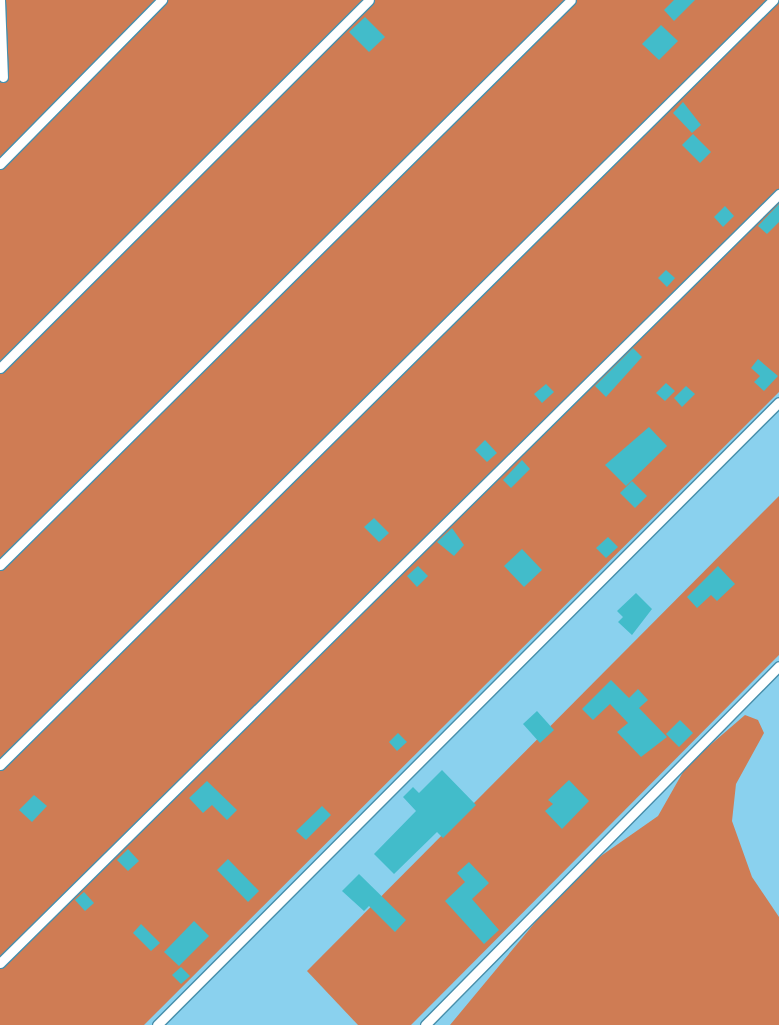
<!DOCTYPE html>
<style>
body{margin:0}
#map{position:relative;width:779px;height:1025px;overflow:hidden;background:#8ad1ee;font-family:Ubuntu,sans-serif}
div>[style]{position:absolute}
.green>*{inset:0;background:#cf7c54}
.building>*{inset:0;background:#42bcca}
.roads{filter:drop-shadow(1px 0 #498fab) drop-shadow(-1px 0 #498fab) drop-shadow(0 1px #498fab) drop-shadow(0 -1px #498fab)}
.service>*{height:9px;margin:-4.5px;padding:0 4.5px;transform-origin:4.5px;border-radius:4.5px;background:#fff}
span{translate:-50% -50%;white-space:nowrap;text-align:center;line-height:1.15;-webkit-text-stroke:4px #97defc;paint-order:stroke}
</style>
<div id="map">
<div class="green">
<i style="clip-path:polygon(0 0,779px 0,779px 392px,144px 1025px,0 1025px)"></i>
<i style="clip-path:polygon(779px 496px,779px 655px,411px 1025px,358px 1025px,307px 971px)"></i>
<i style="clip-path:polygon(745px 715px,758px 720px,764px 733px,736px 784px,732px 821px,752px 877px,779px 917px,779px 1025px,450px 1025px,552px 902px,588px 865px,658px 816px,687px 765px)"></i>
</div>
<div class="building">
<i style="clip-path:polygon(674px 0,695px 0,674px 21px,664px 10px)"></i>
<i style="clip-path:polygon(365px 17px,385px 37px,369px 52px,349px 32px)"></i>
<i style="clip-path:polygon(661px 25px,678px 41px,659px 60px,642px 44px)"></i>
<i style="clip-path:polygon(683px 102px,701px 125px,692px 133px,673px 113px)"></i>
<i style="clip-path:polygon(693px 134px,711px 152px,700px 163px,682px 145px)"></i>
<i style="clip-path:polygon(779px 204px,779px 222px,767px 234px,758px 226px)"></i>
<i style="clip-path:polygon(725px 206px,734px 216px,723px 227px,714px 217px)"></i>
<i style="clip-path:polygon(666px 270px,675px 278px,667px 287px,658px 278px)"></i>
<i style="clip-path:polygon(633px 348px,642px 357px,606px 397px,595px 386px)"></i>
<i style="clip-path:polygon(758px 359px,778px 376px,764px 391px,754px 382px,760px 376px,751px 368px)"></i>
<i style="clip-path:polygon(666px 383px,675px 391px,665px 401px,656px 393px)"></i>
<i style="clip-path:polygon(546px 384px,554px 392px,542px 403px,534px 394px)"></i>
<i style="clip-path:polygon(686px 386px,695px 394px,682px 407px,674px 398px)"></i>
<i style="clip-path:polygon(649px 427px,667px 446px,626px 486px,605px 465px)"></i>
<i style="clip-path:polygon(485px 440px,497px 453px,487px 462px,475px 450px)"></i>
<i style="clip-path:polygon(522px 460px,530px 469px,511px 488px,503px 480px)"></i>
<i style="clip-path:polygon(632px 481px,647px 496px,635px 508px,620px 493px)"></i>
<i style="clip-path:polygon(374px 518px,389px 533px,379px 542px,364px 527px)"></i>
<i style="clip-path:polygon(452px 528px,464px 545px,454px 556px,437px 542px)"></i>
<i style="clip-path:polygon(608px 537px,618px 547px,606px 558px,596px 548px)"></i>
<i style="clip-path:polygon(522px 549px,542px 570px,524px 587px,504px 566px)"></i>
<i style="clip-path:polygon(418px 566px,428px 576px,417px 587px,407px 576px)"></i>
<i style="clip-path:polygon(718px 566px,735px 584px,717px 601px,711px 595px,697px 608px,687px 597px)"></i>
<i style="clip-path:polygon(636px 593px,652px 609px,632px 635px,618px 622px,623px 617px,617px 611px)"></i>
<i style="clip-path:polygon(611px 680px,629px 698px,638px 689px,648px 700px,639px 708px,667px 737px,641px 757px,617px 732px,628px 723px,610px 704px,593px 720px,582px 709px)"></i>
<i style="clip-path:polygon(537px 711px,554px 730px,540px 743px,523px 724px)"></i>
<i style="clip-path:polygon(680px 720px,693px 733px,679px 747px,666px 734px)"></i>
<i style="clip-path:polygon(398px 733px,407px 742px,397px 751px,389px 742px)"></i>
<i style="clip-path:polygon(442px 770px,476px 805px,443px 838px,437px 832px,394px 874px,374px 854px,416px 811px,403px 797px,413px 787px,419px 793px)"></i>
<i style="clip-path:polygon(569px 780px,589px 801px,562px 829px,545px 811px,553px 804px,548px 800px)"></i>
<i style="clip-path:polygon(207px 781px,237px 810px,227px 820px,212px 805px,203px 813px,189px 798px)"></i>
<i style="clip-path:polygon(34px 795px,47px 806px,32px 822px,19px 810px)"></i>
<i style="clip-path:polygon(322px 806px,331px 815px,306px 840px,296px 831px)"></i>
<i style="clip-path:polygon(128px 849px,139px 861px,128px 871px,117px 860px)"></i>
<i style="clip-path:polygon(228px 859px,259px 891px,248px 902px,217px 870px)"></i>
<i style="clip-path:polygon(469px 862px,489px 883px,472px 899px,499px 930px,484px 944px,445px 901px,465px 882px,457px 873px)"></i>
<i style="clip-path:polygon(359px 874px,406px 920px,395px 932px,369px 906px,364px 911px,342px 891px)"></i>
<i style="clip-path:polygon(84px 892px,94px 903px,85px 911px,75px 900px)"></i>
<i style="clip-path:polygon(194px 921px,209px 936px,179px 966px,164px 952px)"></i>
<i style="clip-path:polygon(141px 924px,160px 943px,151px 951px,133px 933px)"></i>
<i style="clip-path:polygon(181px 967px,190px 976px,181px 984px,172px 975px)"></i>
</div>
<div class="roads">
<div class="service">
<i style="left:0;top:0;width:77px;rotate:87.8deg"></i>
<i style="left:0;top:164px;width:231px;rotate:-45.4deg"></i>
<i style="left:0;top:368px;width:521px;rotate:-44.92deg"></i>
<i style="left:0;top:565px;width:803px;rotate:-44.7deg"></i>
<i style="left:0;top:765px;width:1088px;rotate:-44.7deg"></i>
<i style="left:0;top:963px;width:1095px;rotate:-44.63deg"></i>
<i style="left:157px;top:1025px;width:880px;rotate:-45.05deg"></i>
<i style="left:425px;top:1025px;width:504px;rotate:-45.4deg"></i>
</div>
</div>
</div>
